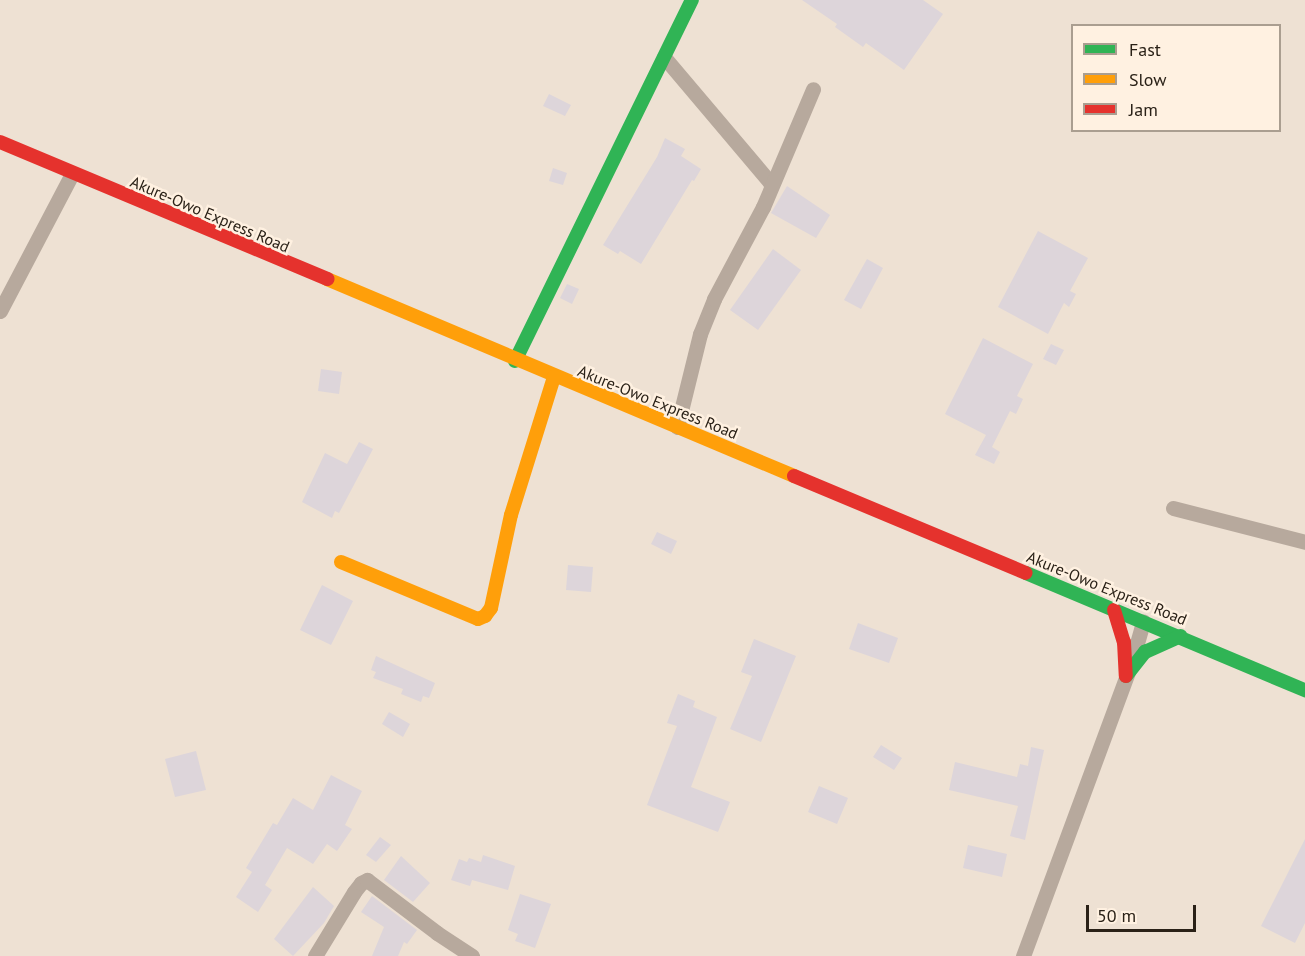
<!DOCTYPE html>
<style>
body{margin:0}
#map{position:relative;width:1305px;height:956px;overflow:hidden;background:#eee1d3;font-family:"PT Sans",sans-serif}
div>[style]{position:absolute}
.building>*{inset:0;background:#ddd5da}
.street>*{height:15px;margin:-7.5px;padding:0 7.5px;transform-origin:7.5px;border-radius:7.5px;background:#b7a99d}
.fast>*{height:14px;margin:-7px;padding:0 7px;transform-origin:7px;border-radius:7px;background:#30b455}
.slow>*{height:14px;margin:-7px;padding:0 7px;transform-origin:7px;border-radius:7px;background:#ff9f0a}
.jam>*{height:14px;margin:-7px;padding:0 7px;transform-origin:7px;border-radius:7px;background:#e5322d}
span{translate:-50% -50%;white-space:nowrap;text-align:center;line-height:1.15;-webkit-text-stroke:5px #fff1e1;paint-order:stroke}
.street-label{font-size:16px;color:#2a2117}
.legend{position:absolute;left:1071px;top:24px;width:210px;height:108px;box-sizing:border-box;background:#fff1e1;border:2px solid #aa9e90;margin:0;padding:8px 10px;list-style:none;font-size:18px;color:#2a2117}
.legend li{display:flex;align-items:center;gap:12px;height:30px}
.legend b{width:30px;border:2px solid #aa9e90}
.scale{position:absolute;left:1086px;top:905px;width:110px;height:27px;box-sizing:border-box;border:3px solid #2a2117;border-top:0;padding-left:8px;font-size:18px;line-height:21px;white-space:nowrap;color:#2a2117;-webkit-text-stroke:4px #fff1e1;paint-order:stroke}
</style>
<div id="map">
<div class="building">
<i style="clip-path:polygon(802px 0,923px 0,943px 14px,904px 70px,866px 43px,863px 47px,835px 27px,837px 24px)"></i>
<i style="clip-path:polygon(549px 94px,571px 105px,565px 116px,543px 106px)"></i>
<i style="clip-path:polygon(665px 138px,685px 149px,681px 156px,701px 169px,694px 181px,692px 180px,641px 264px,620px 251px,618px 254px,603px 245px,657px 157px)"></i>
<i style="clip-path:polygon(553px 168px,567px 173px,563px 185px,549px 181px)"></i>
<i style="clip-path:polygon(787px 186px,830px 215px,816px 238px,771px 213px)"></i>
<i style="clip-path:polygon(1038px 231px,1088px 258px,1070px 291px,1076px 294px,1069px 307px,1064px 303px,1048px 334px,998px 307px)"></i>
<i style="clip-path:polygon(773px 249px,801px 270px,758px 330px,730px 310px)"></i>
<i style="clip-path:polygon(867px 259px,883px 268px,861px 309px,844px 300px)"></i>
<i style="clip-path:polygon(567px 284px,579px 289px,572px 304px,560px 298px)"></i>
<i style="clip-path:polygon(983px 338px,1033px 364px,1017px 396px,1023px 399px,1016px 414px,1010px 411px,992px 447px,1000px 452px,994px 464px,975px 455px,986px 435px,945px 414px)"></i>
<i style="clip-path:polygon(1051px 344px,1064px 350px,1056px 365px,1043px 359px)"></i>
<i style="clip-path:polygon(321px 369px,342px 372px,339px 394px,318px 391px)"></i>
<i style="clip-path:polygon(359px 442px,373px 449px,339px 513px,335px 511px,332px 518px,302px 502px,325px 453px,347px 464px)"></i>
<i style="clip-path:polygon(657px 532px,677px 541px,671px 554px,651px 544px)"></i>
<i style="clip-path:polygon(568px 565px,593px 567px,591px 592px,566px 590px)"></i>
<i style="clip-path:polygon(322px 585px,353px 601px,331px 645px,300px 630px)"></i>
<i style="clip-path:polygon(858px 623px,898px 638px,889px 663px,849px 649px)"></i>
<i style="clip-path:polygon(754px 639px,796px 656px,761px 742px,730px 729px,752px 676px,741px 672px)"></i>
<i style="clip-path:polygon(376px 656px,435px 683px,429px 698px,423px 696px,421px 702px,401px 694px,403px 689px,373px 678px,376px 672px,371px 670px)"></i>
<i style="clip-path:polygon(678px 694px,695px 701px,693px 707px,717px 717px,691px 787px,730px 802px,718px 832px,647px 805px,677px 726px,667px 723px)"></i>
<i style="clip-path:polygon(389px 712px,410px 724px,403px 737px,382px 724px)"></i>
<i style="clip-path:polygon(881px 745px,902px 758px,894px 770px,873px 757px)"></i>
<i style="clip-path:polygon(1031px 747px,1044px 750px,1025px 840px,1010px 836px,1018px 806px,949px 790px,955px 762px,1017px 777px,1020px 764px,1028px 766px)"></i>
<i style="clip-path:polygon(196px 751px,206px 790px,175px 797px,165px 759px)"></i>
<i style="clip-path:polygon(331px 775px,362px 791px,345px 825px,352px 829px,337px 851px,327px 844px,313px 864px,287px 848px,265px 885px,272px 890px,258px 912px,236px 897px,252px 872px,246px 868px,273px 823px,277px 825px,293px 798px,313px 810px)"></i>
<i style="clip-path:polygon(819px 786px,848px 798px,837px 824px,808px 812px)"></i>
<i style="clip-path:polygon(380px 837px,391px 845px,376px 862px,366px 855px)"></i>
<i style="clip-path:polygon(1305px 839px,1305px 923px,1295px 943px,1261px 926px)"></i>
<i style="clip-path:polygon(968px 845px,1007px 854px,1002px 877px,963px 868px)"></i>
<i style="clip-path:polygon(483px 855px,515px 866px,508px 890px,472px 880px,470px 886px,451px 880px,459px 859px,467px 862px,469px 858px,481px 862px)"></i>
<i style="clip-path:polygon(401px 856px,430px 883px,413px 902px,384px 880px)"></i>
<i style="clip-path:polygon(313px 887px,334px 906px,324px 923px,293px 956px,274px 939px)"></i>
<i style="clip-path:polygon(520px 894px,551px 904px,535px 948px,515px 941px,518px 934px,508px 930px)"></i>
<i style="clip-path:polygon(372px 896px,417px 930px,407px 944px,404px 942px,398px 956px,372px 956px,384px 927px,361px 912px)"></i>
</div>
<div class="street">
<i style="left:664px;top:57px;width:167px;rotate:49.8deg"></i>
<i style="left:0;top:311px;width:155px;rotate:-62.3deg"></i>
<i style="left:677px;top:427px;width:96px;rotate:-76.1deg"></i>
<i style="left:700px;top:334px;width:38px;rotate:-68deg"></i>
<i style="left:714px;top:299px;width:104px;rotate:-62deg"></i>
<i style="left:763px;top:207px;width:128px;rotate:-67deg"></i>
<i style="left:1173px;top:508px;width:136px;rotate:14.4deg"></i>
<i style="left:315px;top:956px;width:75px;rotate:-58.6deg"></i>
<i style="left:354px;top:892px;width:11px;rotate:-52deg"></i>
<i style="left:361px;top:883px;width:7px;rotate:-27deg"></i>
<i style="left:367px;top:880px;width:88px;rotate:37.1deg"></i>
<i style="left:437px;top:933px;width:42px;rotate:33.3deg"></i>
<i style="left:1023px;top:956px;width:314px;rotate:-69.7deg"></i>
<i style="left:1132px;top:661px;width:41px;rotate:-74.2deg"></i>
</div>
<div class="fast">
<i style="left:515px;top:361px;width:402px;rotate:-63.9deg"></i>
<i style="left:1026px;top:573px;width:303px;rotate:22.8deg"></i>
<i style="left:1126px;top:676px;width:31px;rotate:-52deg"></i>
<i style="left:1145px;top:652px;width:39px;rotate:-24deg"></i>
</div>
<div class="slow">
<i style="left:327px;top:279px;width:507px;rotate:22.87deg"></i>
<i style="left:341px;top:562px;width:148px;rotate:22.6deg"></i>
<i style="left:478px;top:619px;width:8px;rotate:-23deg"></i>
<i style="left:485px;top:616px;width:10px;rotate:-53deg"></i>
<i style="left:491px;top:608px;width:95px;rotate:-77.9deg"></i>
<i style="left:511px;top:515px;width:145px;rotate:-72.7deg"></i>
</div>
<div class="jam">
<i style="left:0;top:142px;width:355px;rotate:22.7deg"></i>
<i style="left:794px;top:476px;width:251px;rotate:22.7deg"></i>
<i style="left:1114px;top:610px;width:34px;rotate:73deg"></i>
<i style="left:1124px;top:642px;width:34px;rotate:87deg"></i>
</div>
<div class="street-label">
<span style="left:210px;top:214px;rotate:23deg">Akure-Owo Express Road</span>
<span style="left:658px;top:402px;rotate:22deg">Akure-Owo Express Road</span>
<span style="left:1107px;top:588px;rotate:22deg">Akure-Owo Express Road</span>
</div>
<ul class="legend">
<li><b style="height:8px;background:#30b455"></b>Fast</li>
<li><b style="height:8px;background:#ff9f0a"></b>Slow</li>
<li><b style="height:8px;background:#e5322d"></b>Jam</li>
</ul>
<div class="scale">50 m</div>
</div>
